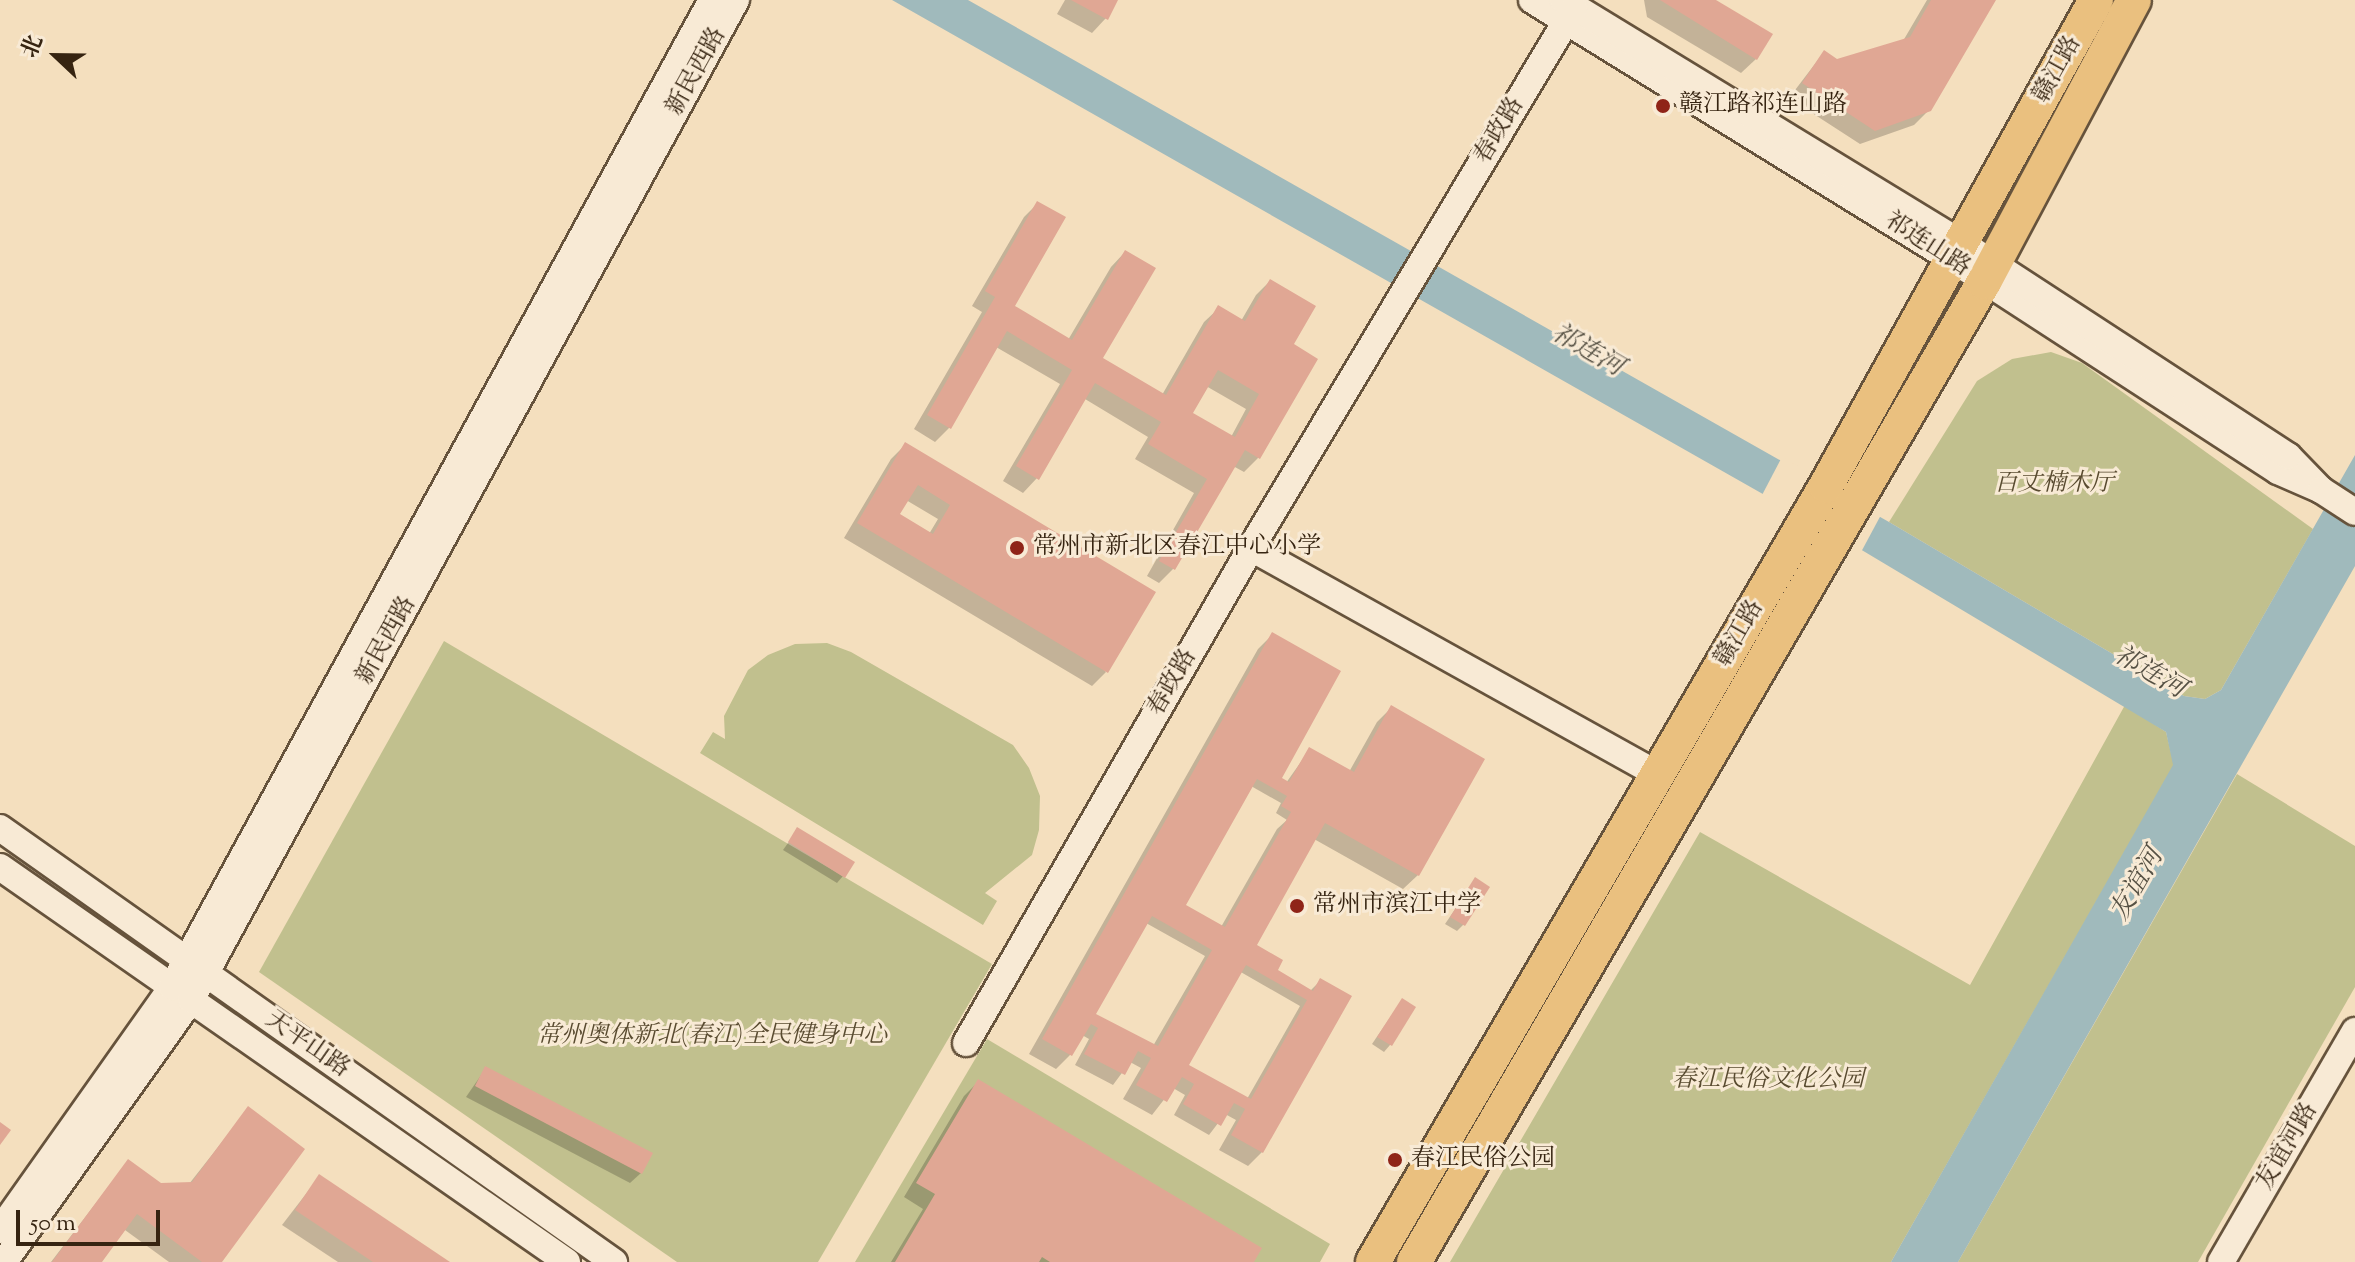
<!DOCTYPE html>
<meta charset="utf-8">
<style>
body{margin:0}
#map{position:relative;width:2355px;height:1262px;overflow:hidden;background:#f4dfbe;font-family:"Sorts Mill Goudy","Noto Serif SC",serif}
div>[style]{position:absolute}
.green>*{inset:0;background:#c1c08e}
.water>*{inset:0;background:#a0babc}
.pier>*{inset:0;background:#f4dfbe}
.shadow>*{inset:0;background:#0003}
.building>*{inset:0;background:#e0a794}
.roads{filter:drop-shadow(2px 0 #66533c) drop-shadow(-2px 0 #66533c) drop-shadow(0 2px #66533c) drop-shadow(0 -2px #66533c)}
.minor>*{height:26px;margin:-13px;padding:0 13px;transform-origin:13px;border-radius:13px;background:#f8ead5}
.major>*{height:34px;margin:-17px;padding:0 17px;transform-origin:17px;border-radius:17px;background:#eac07f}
.dots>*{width:22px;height:22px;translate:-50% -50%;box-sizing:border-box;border:4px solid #f8ead5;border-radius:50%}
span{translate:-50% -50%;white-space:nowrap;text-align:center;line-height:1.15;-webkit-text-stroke:6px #f8ead5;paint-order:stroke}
.street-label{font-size:24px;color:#362411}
.poi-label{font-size:24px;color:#362411}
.left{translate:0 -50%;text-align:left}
.park-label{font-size:24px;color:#594b30;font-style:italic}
.water-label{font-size:26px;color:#565144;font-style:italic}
.north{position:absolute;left:16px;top:16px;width:80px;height:80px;-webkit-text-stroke:6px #f8ead5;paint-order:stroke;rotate:292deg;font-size:22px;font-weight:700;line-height:32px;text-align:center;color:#362411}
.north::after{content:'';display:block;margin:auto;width:28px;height:36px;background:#362411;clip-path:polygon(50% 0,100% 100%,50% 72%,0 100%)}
.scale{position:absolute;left:16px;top:1210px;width:144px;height:36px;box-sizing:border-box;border:4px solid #362411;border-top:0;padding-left:10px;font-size:24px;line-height:28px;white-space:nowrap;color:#362411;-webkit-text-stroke:6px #f8ead5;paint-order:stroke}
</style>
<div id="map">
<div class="green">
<i style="clip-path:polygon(2051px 352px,2082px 363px,2313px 529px,2221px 690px,2205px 699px,2184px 696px,1889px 522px,1977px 381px,2012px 359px)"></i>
<i style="clip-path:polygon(444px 641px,992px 964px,818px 1262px,677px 1262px,259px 972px)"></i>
<i style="clip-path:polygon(827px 643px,851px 652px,1013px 745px,1029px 768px,1040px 796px,1039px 830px,1032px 855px,985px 893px,997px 901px,983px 925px,700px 753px,713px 732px,725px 739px,724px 716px,748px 670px,768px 655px,795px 644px)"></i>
<i style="clip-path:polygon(2125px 705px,2166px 732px,2174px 765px,1891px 1262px,1450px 1262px,1700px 832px,1970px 985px)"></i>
<i style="clip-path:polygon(2237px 774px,2355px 846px,2355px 987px,2198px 1262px,1958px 1262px)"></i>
<i style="clip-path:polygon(987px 1039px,1330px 1244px,1320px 1262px,855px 1262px)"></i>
</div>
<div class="water">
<i style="clip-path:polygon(892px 0,968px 0,1889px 522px,2184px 696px,2205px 699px,2221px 690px,2355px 455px,2355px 566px,1958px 1262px,1891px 1262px,2173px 765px,2166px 732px,1860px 549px)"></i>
</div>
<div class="pier">
<i style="clip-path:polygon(1782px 457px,1882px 513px,1860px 554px,1761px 497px)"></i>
</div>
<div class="shadow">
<i style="clip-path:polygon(1065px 0,1116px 0,1106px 18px,1092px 33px,1057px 14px)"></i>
<i style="clip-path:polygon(1644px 0,1712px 0,1756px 59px,1741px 73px,1647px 17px)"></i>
<i style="clip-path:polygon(1927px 0,1993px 0,1929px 110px,1914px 125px,1860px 144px,1789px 98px,1824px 52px,1837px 61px,1903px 41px)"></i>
<i style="clip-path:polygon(evenodd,1038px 203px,1012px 307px,1068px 340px,1111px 267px,1125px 252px,1100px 359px,1162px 395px,1204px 322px,1219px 308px,1241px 321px,1256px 295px,1270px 281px,1291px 345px,1258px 458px,1244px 472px,1233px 466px,1173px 569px,1159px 583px,1147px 576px,1194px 493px,1135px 459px,1148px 437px,1085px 399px,1037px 478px,1023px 493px,1003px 481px,1060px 384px,996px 347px,949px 428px,935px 442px,914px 429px,982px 312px,972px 306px,1024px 217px,1038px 203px,1206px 386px,1246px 409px,1231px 437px,1190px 414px,1206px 386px)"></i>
<i style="clip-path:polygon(evenodd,905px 445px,1106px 672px,1092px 686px,844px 538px,891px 459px,905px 445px,906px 500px,938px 519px,929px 534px,898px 515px,906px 500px)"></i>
<i style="clip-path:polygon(evenodd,1272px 635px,1279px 779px,1286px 783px,1310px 749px,1349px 772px,1377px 722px,1391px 708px,1418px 875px,1403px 889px,1314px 839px,1248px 955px,1310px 991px,1321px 980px,1262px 1152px,1248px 1166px,1219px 1150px,1236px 1120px,1225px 1114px,1209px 1135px,1174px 1115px,1185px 1095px,1173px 1088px,1152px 1115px,1123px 1099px,1141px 1068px,1130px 1062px,1113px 1085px,1075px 1065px,1089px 1039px,1082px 1035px,1070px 1055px,1056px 1069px,1029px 1054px,1258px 649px,1272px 635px,1251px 786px,1281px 803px,1276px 813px,1287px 820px,1277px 829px,1221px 927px,1179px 913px,1251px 786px,1272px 635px,1146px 923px,1205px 956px,1153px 1046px,1094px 1014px,1146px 923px,1272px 635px,1239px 971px,1300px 1006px,1247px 1099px,1182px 1072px,1239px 971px)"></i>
<i style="clip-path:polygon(798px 829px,843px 876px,837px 883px,783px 850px)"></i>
<i style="clip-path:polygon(1475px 880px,1463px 925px,1457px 931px,1445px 924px)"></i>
<i style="clip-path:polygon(1402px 1000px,1390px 1045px,1384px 1052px,1372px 1044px)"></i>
<i style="clip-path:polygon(486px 1068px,641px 1173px,630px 1183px,466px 1097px)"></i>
<i style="clip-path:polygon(978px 1082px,1251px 1262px,891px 1262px,923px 1209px,904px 1197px,964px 1096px)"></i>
<i style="clip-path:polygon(248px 1109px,220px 1262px,169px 1262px,125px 1230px,100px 1262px,51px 1262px,128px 1161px,160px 1185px,189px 1184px)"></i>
<i style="clip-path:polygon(319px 1177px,446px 1262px,338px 1262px,282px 1225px)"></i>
</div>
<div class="building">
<i style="clip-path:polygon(1071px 0,1118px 0,1108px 20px)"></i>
<i style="clip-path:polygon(1660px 0,1716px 0,1773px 34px,1757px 60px)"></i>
<i style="clip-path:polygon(1931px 0,1996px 0,1931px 111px,1875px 131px,1802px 83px,1824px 50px,1837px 59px,1910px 37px)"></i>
<i style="clip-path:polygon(evenodd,1037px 201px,1066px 217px,1015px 306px,1072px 340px,1125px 250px,1156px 268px,1103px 358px,1166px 395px,1218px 305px,1245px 321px,1270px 279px,1316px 306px,1294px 344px,1318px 359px,1260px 459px,1245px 450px,1175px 570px,1159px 561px,1207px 479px,1148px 444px,1161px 422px,1095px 383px,1039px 480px,1016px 466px,1072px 370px,1007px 331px,951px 429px,927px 415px,995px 297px,985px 291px,1037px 201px,1218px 370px,1259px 394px,1235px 437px,1193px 413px,1218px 370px)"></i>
<i style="clip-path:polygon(evenodd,905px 442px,1156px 592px,1108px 673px,857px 523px,905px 442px,918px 485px,950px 505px,933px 534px,900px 514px,918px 485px)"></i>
<i style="clip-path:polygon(evenodd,1272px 632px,1341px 671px,1282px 778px,1289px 782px,1309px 747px,1354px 772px,1391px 705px,1485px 759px,1419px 876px,1325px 823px,1257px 945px,1283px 960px,1278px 970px,1313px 991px,1320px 978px,1352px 996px,1263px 1153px,1231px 1135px,1245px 1109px,1234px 1103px,1221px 1126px,1183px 1104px,1194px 1084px,1182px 1077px,1167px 1102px,1136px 1085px,1151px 1058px,1138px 1051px,1125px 1075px,1084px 1054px,1098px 1028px,1091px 1024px,1072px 1056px,1042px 1039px,1272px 632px,1257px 779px,1287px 796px,1281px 806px,1291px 812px,1225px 927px,1186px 905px,1257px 779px,1272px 632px,1152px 916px,1212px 950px,1158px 1046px,1096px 1014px,1152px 916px,1272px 632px,1246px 965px,1307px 1000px,1251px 1099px,1189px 1065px,1246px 965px)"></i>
<i style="clip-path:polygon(797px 827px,855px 862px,845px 878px,788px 842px)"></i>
<i style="clip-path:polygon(1475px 877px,1490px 887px,1465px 926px,1450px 917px)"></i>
<i style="clip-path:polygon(1402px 998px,1416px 1007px,1392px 1046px,1377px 1037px)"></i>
<i style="clip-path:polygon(485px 1066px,653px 1153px,642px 1174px,475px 1086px)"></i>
<i style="clip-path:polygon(978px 1079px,1262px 1248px,1254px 1262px,1050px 1262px,1042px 1257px,1039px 1262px,895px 1262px,935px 1194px,916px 1183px)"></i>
<i style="clip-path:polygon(248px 1106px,305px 1149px,222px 1262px,202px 1262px,137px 1214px,102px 1262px,52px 1262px,128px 1159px,161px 1183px,192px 1182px)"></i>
<i style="clip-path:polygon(0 1122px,11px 1130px,0 1145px)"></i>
<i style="clip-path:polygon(319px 1174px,450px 1262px,373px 1262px,295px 1210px)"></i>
</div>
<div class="roads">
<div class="minor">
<i style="left:1532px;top:0;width:495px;rotate:31.7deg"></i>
<i style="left:1953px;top:260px;width:387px;rotate:33deg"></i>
<i style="left:2278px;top:471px;width:47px;rotate:23.8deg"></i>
<i style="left:2321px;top:490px;width:47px;rotate:-134.1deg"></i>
<i style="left:2288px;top:456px;width:388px;rotate:-146.9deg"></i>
<i style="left:1963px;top:244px;width:469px;rotate:-148.6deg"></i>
<i style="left:2321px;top:490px;width:40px;rotate:32.9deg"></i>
<i style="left:1251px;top:548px;width:467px;rotate:29.1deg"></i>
<i style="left:0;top:828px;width:752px;rotate:35.25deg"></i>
<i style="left:0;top:867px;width:691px;rotate:34.86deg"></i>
<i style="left:966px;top:1043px;width:571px;rotate:-60.07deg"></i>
<i style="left:1251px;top:548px;width:629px;rotate:-59.11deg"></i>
<i style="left:0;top:1230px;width:298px;rotate:-54.7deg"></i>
<i style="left:172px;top:987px;width:1125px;rotate:-61.32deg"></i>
<i style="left:4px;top:1262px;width:322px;rotate:-54.5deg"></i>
<i style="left:191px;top:1000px;width:1139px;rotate:-61.41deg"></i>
<i style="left:2221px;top:1262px;width:267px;rotate:-59.9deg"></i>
</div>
<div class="major">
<i style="left:1373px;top:1262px;width:899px;rotate:-59.73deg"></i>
<i style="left:1826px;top:486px;width:556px;rotate:-60.95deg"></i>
<i style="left:1414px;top:1262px;width:1134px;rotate:-59.82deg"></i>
<i style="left:1984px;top:282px;width:319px;rotate:-62deg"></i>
</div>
</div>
<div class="dots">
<i style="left:1663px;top:106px;background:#8f2418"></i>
<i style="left:1017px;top:548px;background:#8f2418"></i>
<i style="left:1297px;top:906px;background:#8f2418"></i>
<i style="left:1395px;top:1160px;background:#8f2418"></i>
</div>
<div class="street-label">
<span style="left:2058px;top:70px;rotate:-61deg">赣江路</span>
<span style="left:697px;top:72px;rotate:-61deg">新民西路</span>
<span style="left:1500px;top:131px;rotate:-59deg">春政路</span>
<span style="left:1927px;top:245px;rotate:33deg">祁连山路</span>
<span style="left:1740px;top:634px;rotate:-60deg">赣江路</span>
<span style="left:387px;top:641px;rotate:-61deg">新民西路</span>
<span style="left:1173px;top:683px;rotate:-60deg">春政路</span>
<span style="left:307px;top:1045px;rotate:35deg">天平山路</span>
<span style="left:2288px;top:1147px;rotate:-60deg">友谊河路</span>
</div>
<div class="poi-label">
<span class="left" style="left:1679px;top:106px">赣江路祁连山路</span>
<span class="left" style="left:1033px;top:548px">常州市新北区春江中心小学</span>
<span class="left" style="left:1313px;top:906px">常州市滨江中学</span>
<span class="left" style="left:1411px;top:1160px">春江民俗公园</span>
</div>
<div class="park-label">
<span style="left:2054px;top:485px">百丈楠木厅</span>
<span style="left:712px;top:1037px">常州奥体新北(春江)全民健身中心</span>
<span style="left:1768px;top:1081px">春江民俗文化公园</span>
</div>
<div class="water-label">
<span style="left:1587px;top:351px;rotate:30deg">祁连河</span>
<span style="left:2149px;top:673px;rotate:30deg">祁连河</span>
<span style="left:2138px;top:885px;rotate:-60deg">友谊河</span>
</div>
<div class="north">北</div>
<div class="scale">50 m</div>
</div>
